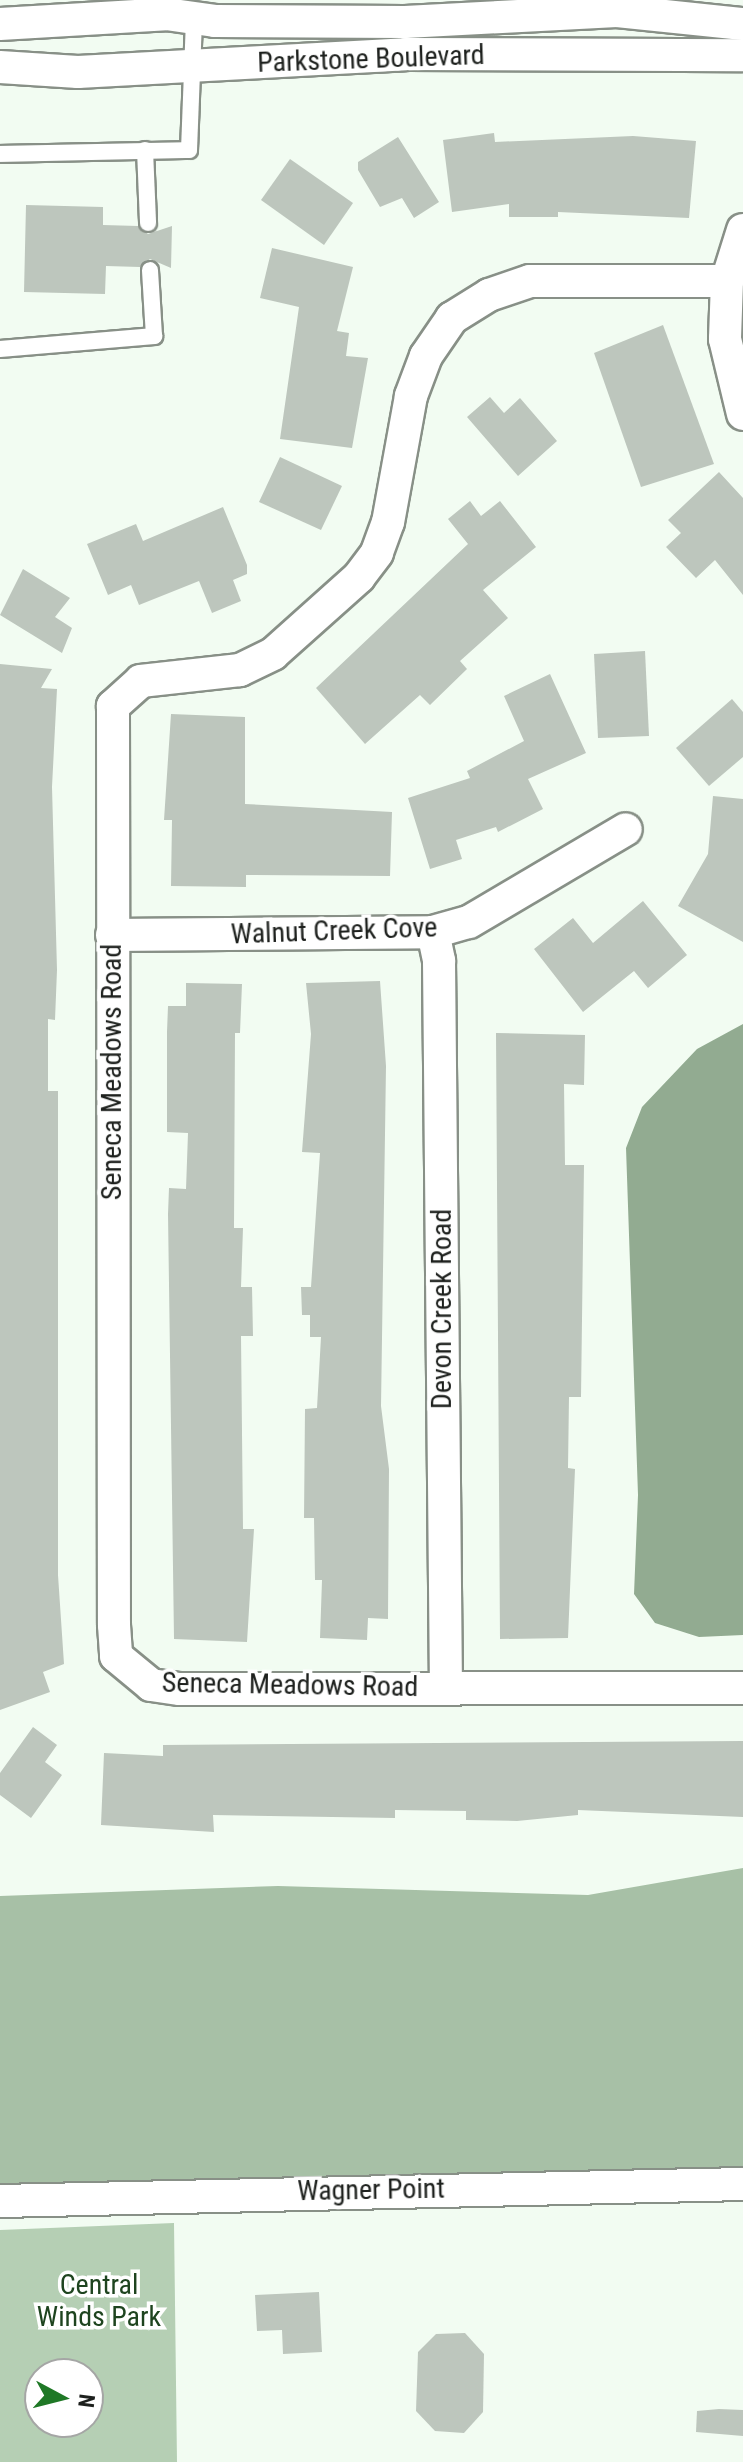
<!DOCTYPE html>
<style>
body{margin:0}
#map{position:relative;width:743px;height:2462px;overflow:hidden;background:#f2fcf2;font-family:"Roboto Condensed",sans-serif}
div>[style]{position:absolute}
.green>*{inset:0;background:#b5cfb4}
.forest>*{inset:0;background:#a7c0a6}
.water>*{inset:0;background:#92ab91}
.building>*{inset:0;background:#bdc6bd}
.roads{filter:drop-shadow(2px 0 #889087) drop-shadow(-2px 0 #889087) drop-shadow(0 2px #889087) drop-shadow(0 -2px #889087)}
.service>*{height:16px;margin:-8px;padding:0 8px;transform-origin:8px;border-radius:8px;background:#fff}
.minor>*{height:32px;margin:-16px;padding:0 16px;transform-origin:16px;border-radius:16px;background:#fff}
span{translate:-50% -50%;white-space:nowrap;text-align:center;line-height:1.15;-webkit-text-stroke:7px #fff;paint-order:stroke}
.street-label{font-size:28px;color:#1d201d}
.park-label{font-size:28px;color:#1e441f}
.north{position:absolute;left:24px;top:2358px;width:80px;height:80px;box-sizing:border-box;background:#fff;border:2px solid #a5a6a5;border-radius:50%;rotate:97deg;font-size:22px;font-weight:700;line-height:32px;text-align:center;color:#1d201d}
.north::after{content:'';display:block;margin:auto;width:28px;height:36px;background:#1f7826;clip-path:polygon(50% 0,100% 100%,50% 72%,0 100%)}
</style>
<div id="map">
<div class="green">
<i style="clip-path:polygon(evenodd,174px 2223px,177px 2462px,0 2462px,0 2230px,174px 2223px,40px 2374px,88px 2374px,88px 2422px,40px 2422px,40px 2374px)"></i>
</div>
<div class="forest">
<i style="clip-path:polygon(743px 1868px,743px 2171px,0 2187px,0 1896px,278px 1886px,588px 1895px)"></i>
</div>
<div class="water">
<i style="clip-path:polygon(743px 1024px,743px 1635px,699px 1637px,655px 1623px,634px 1594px,638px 1495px,626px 1148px,642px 1107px,697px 1049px)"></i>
</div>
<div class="building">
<i style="clip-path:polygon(494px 133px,495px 142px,633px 136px,696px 141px,689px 218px,558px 212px,558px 217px,509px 217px,509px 204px,452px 212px,443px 140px)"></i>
<i style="clip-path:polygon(398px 137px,439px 202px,414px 218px,402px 198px,380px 207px,358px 170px,358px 162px)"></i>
<i style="clip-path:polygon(290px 159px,353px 203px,324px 245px,261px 200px)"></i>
<i style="clip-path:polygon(26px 205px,103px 207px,103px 225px,138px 226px,148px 234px,172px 226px,171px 268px,150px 259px,140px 267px,106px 266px,105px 294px,24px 292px)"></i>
<i style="clip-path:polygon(272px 248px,353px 267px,337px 331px,349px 333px,346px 356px,368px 358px,352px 448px,280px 439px,299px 307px,260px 298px)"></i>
<i style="clip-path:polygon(663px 325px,714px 464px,641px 487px,594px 353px)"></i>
<i style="clip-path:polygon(490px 397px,504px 413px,520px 398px,557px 441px,518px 476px,467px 417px)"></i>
<i style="clip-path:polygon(280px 457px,342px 486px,321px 530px,259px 502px)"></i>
<i style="clip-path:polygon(719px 472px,743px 498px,743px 595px,715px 560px,696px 578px,666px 547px,681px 533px,668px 520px)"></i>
<i style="clip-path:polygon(470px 501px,481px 516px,500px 501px,536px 547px,483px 590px,508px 618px,460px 661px,467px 669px,430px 705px,420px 695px,365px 744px,316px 688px,468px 544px,448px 519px)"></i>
<i style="clip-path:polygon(223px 507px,247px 565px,247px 574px,233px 580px,241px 601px,212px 613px,199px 581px,139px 605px,131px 585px,108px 595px,87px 544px,136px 524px,143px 541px)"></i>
<i style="clip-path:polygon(23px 569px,70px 598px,55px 617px,72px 628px,62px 653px,0 615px)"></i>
<i style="clip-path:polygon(645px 651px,649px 736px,598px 738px,594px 654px)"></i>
<i style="clip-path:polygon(0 664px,52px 669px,41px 688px,57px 689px,52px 787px,57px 970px,55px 1020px,48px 1019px,48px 1091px,58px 1091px,58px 1575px,64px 1664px,43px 1672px,50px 1692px,0 1710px)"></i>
<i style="clip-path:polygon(550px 674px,586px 753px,528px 779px,543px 809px,498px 832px,496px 827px,456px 840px,462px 859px,430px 869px,408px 798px,470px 778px,467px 771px,524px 741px,504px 696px)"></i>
<i style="clip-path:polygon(732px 699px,743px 712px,743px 757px,709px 786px,676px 748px)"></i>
<i style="clip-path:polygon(171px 714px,245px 717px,245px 804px,392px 812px,390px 876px,246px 875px,246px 887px,171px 886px,172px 820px,164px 820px)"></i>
<i style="clip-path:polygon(713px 796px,743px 799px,743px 942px,678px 906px,708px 854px)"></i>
<i style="clip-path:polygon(643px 901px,687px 955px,648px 988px,634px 971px,583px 1012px,534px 949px,573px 918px,593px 943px)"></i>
<i style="clip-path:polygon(380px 981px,386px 1066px,381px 1406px,389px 1469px,388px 1619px,368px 1618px,367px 1640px,320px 1638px,322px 1580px,315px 1580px,314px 1518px,304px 1518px,305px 1409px,317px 1408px,321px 1337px,310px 1337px,310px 1315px,302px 1315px,301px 1287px,311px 1287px,320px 1153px,302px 1152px,311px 1034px,306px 983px)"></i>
<i style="clip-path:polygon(186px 983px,242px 984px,240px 1033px,235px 1033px,234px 1228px,243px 1228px,241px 1287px,252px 1287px,253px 1336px,241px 1336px,243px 1529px,254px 1529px,247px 1642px,174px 1639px,168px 1214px,169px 1188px,186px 1189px,188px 1133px,167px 1132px,167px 1032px,168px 1006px,186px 1006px)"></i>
<i style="clip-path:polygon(496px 1033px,585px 1035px,584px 1085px,564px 1084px,565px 1165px,584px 1165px,581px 1397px,569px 1397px,568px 1468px,575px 1469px,568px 1638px,500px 1639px)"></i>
<i style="clip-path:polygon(33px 1727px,57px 1745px,45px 1762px,62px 1775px,31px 1818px,0 1795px,0 1773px)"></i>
<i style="clip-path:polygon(743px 1741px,743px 1817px,578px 1810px,578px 1815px,517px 1821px,466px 1820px,466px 1811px,395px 1810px,395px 1818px,213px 1815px,214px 1832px,101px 1825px,104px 1753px,163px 1756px,163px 1745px)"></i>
<i style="clip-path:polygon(319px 2292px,322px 2352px,283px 2354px,282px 2330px,257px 2331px,255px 2295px)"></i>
<i style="clip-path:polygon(465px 2333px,484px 2354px,483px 2412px,464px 2433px,435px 2431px,416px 2411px,418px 2352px,436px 2334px)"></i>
<i style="clip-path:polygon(719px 2409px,743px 2410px,743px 2436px,696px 2432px,697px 2411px)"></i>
</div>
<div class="roads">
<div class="service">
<i style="left:145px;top:150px;width:73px;rotate:87.6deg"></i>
<i style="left:0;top:154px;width:189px;rotate:-1.2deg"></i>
<i style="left:189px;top:150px;width:132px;rotate:-87.8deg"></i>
<i style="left:0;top:349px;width:155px;rotate:-4.8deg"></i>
<i style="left:154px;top:336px;width:66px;rotate:-93.5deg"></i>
</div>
<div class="minor">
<i style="left:0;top:24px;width:166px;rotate:-3.4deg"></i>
<i style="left:166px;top:14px;width:49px;rotate:8.1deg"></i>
<i style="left:215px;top:21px;width:190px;rotate:0.3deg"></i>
<i style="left:405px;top:22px;width:212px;rotate:-3deg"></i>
<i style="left:617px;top:11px;width:127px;rotate:5.9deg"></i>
<i style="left:0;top:67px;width:78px;rotate:3.7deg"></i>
<i style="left:78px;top:72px;width:328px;rotate:-3.1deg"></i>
<i style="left:406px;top:54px;width:337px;rotate:0.2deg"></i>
<i style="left:743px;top:230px;width:53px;rotate:107.4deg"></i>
<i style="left:727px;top:281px;width:58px;rotate:92deg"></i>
<i style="left:725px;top:339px;width:77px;rotate:76.5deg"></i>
<i style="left:727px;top:281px;width:197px;rotate:180deg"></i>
<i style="left:530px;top:281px;width:43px;rotate:161.1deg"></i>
<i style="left:489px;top:295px;width:44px;rotate:148.1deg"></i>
<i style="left:452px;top:318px;width:46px;rotate:124.4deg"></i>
<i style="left:426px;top:356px;width:43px;rotate:110.6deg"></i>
<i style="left:411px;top:396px;width:128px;rotate:100.3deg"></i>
<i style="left:388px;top:522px;width:33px;rotate:110deg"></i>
<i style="left:377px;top:553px;width:30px;rotate:127deg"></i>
<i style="left:359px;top:577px;width:115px;rotate:138.2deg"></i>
<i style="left:273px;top:654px;width:37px;rotate:154deg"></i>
<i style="left:240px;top:670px;width:100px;rotate:173.7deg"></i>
<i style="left:141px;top:681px;width:38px;rotate:138deg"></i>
<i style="left:113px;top:706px;width:919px;rotate:89.94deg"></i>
<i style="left:114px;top:1625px;width:31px;rotate:86deg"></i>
<i style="left:116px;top:1656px;width:45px;rotate:39.6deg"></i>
<i style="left:151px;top:1685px;width:29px;rotate:8deg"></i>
<i style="left:180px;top:1689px;width:563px;rotate:-0.1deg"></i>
<i style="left:433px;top:932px;width:30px;rotate:78deg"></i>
<i style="left:439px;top:961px;width:726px;rotate:89.45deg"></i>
<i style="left:112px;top:935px;width:321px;rotate:-0.5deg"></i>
<i style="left:433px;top:932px;width:37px;rotate:-16deg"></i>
<i style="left:469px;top:922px;width:182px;rotate:-30.6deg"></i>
<i style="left:0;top:2201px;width:743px;rotate:-1.31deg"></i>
</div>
</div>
<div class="street-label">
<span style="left:371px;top:59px;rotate:-2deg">Parkstone Boulevard</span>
<span style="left:334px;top:931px;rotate:-2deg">Walnut Creek Cove</span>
<span style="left:112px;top:1072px;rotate:-90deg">Seneca Meadows Road</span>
<span style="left:442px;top:1309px;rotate:-90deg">Devon Creek Road</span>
<span style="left:290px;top:1685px;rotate:1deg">Seneca Meadows Road</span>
<span style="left:371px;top:2190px;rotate:-1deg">Wagner Point</span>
</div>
<div class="park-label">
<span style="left:99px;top:2301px">Central<br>Winds Park</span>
</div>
<div class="north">N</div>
</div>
